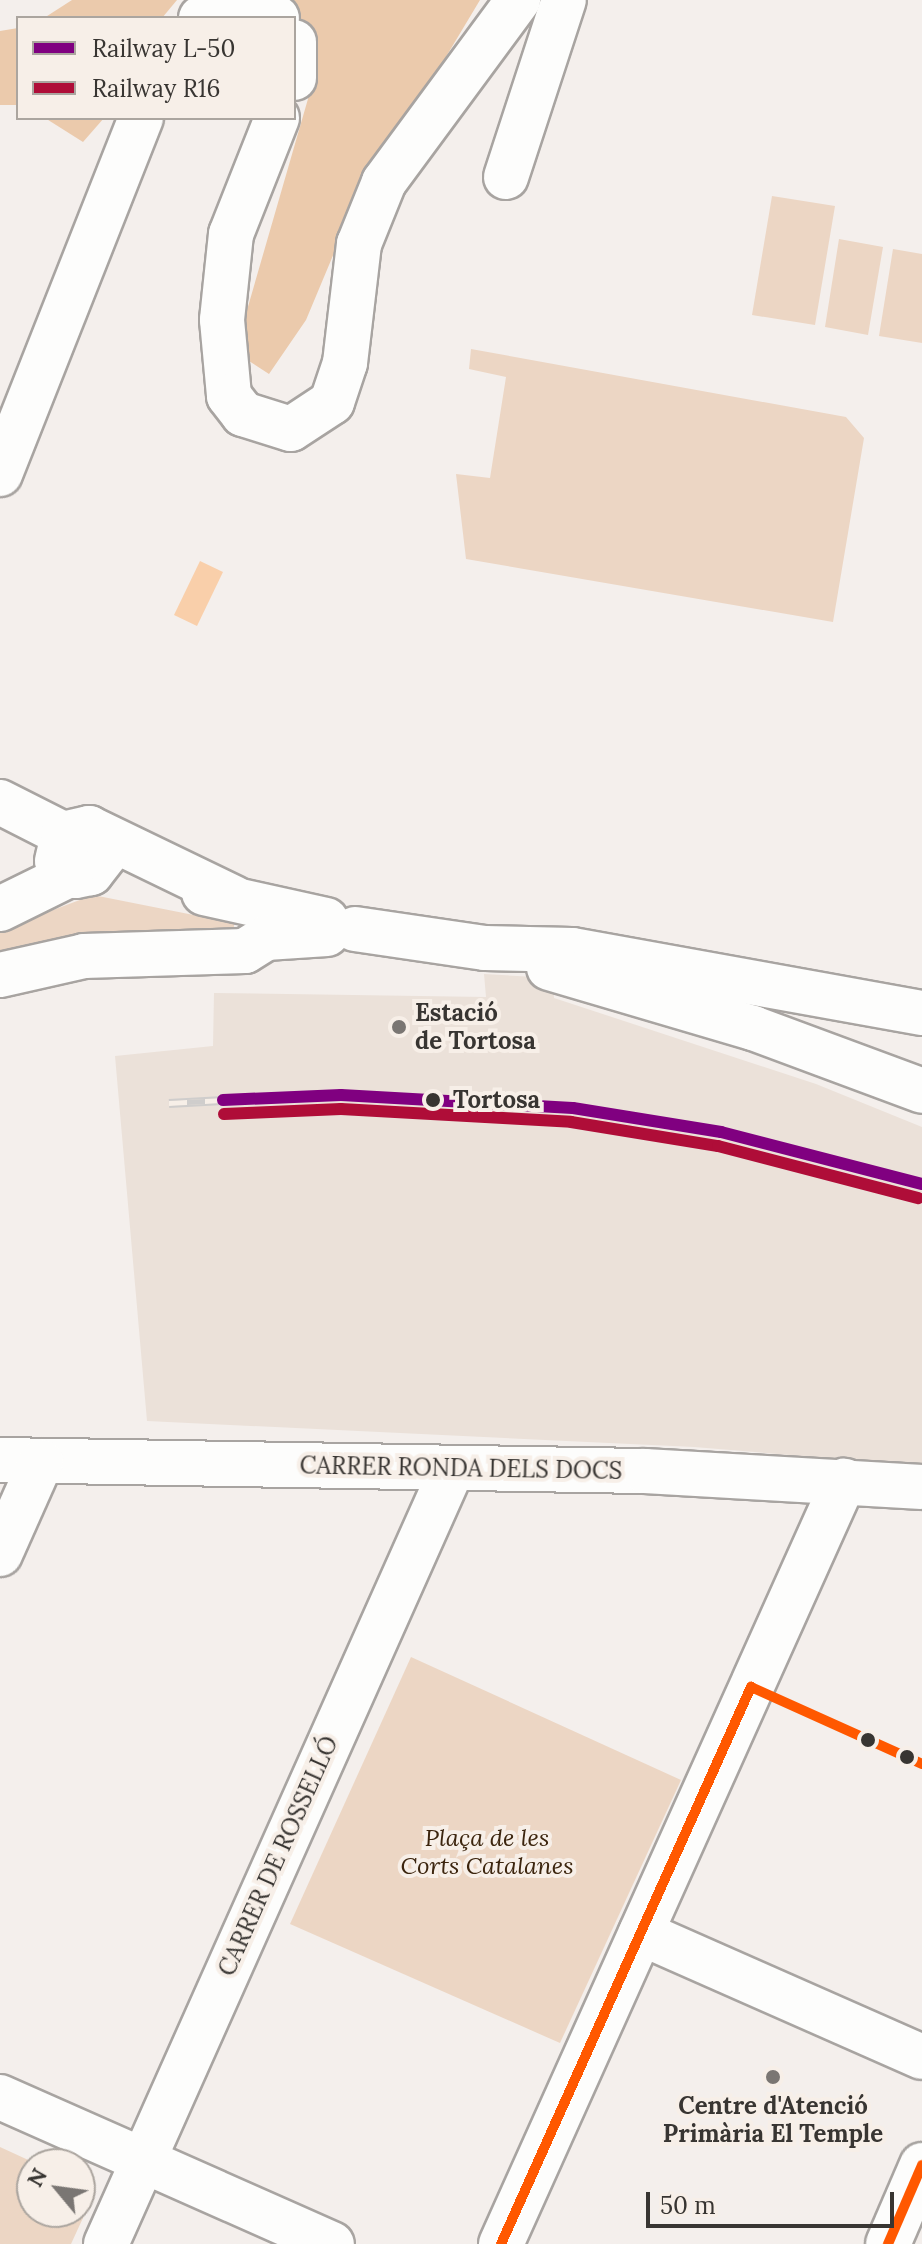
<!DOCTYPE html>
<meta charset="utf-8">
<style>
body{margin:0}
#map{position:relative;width:922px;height:2244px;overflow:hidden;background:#f4efec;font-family:Lora,serif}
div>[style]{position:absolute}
.built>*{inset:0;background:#ebe1d9}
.green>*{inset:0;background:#ecd6c4}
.forest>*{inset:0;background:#ebcaac}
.water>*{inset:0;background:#f9cfaa}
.roads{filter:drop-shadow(2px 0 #a8a4a1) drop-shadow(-2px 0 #a8a4a1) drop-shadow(0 2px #a8a4a1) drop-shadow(0 -2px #a8a4a1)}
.minor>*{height:44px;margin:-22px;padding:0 22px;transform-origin:22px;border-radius:22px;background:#fdfdfc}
.rail>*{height:9px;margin-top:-4.5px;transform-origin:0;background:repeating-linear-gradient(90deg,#f7efe8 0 18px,#cfcdcc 0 36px);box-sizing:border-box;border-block:2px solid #cfcdcc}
.bus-1>*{height:10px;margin:-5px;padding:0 5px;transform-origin:5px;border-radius:5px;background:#ff5800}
.rail-1>*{height:12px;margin:-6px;padding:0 6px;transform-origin:6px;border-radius:6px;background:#800080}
.rail-2>*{height:12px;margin:-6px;padding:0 6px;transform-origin:6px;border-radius:6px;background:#af0d38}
.dots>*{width:22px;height:22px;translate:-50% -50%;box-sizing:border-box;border:4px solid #f7efe8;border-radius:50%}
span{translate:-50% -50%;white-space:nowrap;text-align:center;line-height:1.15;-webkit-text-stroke:8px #f7efe8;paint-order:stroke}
.poi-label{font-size:24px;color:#383532;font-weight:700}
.left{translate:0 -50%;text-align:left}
.stop-label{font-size:24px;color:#383532;font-weight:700}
.street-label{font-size:24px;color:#383532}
.park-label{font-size:24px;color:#3c250e;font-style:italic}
.legend{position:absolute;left:16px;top:16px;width:280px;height:104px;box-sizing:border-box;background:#f7efe8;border:2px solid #aba59f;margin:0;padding:10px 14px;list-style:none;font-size:24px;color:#383532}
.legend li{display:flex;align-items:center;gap:16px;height:40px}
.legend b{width:40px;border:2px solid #aba59f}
.north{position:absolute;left:16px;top:2148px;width:80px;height:80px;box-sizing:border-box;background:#f7efe8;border:2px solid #aba59f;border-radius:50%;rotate:299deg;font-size:22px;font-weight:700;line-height:32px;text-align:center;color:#383532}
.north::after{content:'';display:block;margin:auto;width:28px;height:36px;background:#7a7673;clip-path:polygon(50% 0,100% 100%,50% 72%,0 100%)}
.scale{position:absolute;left:646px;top:2192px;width:248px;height:36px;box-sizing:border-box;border:4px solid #383532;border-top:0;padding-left:10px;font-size:24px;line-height:28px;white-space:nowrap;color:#383532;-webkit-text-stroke:6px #f7efe8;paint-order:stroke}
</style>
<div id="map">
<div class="built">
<i style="clip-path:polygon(484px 974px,553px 978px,554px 998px,816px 1084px,922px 1127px,922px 1466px,694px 1447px,147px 1421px,115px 1056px,213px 1046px,214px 993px,486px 997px)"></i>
</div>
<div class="green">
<i style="clip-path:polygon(772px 196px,835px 206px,815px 325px,752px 315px)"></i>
<i style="clip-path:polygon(839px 239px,883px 247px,868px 335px,825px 327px)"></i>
<i style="clip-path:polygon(893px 249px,922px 254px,922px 343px,879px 336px)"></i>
<i style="clip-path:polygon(471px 349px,846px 417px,864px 438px,833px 622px,466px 559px,456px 474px,490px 478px,506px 377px,469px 369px)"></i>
<i style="clip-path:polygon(93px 895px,234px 923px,234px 932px,132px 932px,0 954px,0 930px)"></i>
<i style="clip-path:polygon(411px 1657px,681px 1780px,560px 2043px,290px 1924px)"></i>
<i style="clip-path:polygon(0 2147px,37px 2164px,32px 2212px,80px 2212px,80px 2201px,88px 2207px,71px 2244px,0 2244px)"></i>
</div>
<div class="forest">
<i style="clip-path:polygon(72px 0,177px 0,162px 18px,44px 18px)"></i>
<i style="clip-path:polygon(274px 0,480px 0,347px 222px,306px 320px,269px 374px,249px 361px,245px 317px,312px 85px)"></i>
<i style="clip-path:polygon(18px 28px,18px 105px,0 105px,0 31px)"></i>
<i style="clip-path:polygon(45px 118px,104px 118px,83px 142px)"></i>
</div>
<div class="water">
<i style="clip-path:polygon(200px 561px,223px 572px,197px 626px,174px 615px)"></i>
</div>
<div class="roads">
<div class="minor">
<i style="left:201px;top:18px;width:48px;rotate:-16.9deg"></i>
<i style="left:247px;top:4px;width:33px;rotate:25deg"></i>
<i style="left:294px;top:42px;width:36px;rotate:90deg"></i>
<i style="left:277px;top:118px;width:125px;rotate:111.6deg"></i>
<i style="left:231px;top:234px;width:86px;rotate:96deg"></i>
<i style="left:222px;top:320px;width:76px;rotate:84.7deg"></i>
<i style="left:229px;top:396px;width:23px;rotate:52deg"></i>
<i style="left:243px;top:414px;width:50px;rotate:17.4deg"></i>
<i style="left:291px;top:429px;width:49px;rotate:-33.4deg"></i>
<i style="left:332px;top:402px;width:41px;rotate:-71.6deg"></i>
<i style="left:345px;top:363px;width:120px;rotate:-83.3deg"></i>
<i style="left:359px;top:244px;width:67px;rotate:-68deg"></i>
<i style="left:384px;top:182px;width:226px;rotate:-53.6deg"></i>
<i style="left:506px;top:177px;width:186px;rotate:-71.9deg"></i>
<i style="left:0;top:474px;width:383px;rotate:-68.4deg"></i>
<i style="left:0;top:802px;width:71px;rotate:26.9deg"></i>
<i style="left:101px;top:838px;width:17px;rotate:77deg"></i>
<i style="left:105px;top:855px;width:23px;rotate:128deg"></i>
<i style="left:91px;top:873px;width:16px;rotate:169deg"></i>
<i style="left:75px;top:876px;width:23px;rotate:-140deg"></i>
<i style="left:57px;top:861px;width:28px;rotate:-77deg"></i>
<i style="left:63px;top:834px;width:27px;rotate:-13deg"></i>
<i style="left:89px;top:828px;width:161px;rotate:25.8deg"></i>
<i style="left:204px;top:893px;width:125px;rotate:12.5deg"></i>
<i style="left:0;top:909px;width:79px;rotate:-26.2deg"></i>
<i style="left:355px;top:929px;width:131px;rotate:8.3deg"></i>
<i style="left:485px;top:948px;width:87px;rotate:1.3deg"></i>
<i style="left:572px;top:950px;width:356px;rotate:10.2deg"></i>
<i style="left:549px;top:968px;width:213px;rotate:16.4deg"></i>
<i style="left:753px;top:1028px;width:180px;rotate:20.4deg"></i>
<i style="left:0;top:975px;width:86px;rotate:-12.7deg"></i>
<i style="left:84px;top:956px;width:161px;rotate:-1.8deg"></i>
<i style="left:245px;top:951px;width:25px;rotate:-32deg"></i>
<i style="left:266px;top:938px;width:61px;rotate:-3.8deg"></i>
<i style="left:0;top:1460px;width:645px;rotate:0.98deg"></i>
<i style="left:645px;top:1471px;width:277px;rotate:3.3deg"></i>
<i style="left:0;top:1554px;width:101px;rotate:-66deg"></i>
<i style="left:641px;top:1933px;width:307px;rotate:23.8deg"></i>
<i style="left:0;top:2097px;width:363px;rotate:23.9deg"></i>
<i style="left:106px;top:2244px;width:849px;rotate:-65.94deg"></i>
<i style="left:501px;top:2244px;width:837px;rotate:-65.79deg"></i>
<i style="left:888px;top:2244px;width:86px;rotate:-66.7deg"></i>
</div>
</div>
<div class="rail">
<i style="left:169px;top:1103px;width:54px;rotate:-3.2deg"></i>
</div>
<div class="bus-1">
<i style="left:501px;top:2244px;width:611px;rotate:-65.83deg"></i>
<i style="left:751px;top:1687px;width:188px;rotate:24.2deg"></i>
<i style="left:888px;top:2244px;width:86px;rotate:-66.7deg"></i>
</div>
<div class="rail-1">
<i style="left:223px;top:1100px;width:118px;rotate:-2.4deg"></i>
<i style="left:341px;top:1095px;width:232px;rotate:3.2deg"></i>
<i style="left:573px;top:1108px;width:150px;rotate:9.2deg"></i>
<i style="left:721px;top:1132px;width:208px;rotate:14.5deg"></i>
</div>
<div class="rail-2">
<i style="left:224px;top:1114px;width:117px;rotate:-2.4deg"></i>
<i style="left:341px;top:1109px;width:230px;rotate:3.2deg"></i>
<i style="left:571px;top:1122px;width:149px;rotate:9.3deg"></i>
<i style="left:718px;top:1146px;width:207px;rotate:14.6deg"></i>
</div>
<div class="dots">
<i style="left:399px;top:1027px;background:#7a7673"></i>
<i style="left:433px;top:1100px;background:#383532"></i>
<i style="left:868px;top:1740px;background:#383532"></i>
<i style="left:907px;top:1757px;background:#383532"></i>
<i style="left:773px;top:2077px;background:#7a7673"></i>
</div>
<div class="poi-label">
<span class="left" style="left:415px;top:1027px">Estació<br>de Tortosa</span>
<span style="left:773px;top:2120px">Centre d'Atenció<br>Primària El Temple</span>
</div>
<div class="stop-label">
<span class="left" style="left:453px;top:1100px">Tortosa</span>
</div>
<div class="street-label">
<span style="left:461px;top:1468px;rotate:1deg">CARRER RONDA DELS DOCS</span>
<span style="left:278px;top:1856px;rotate:-66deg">CARRER DE ROSSELLÓ</span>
</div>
<div class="park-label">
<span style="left:487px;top:1852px">Plaça de les<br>Corts Catalanes</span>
</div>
<ul class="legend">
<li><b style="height:10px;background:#800080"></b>Railway L-50</li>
<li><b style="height:10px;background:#af0d38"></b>Railway R16</li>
</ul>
<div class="north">N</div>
<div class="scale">50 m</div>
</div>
